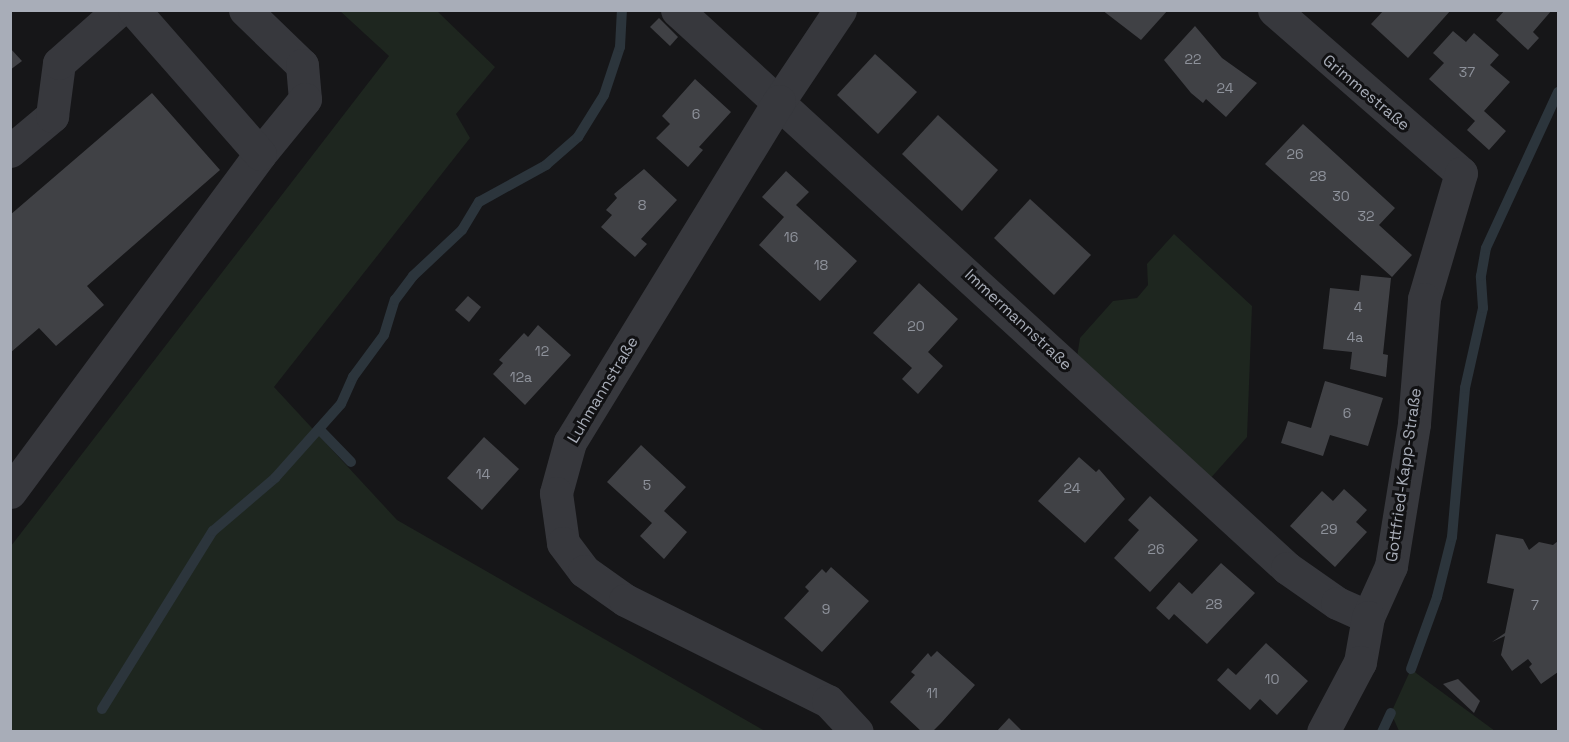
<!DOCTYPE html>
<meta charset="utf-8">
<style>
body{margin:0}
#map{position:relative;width:1569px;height:742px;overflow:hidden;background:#161618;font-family:"Space Grotesk",sans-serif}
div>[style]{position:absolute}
.green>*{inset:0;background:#1e261f}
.stream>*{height:10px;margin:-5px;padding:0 5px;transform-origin:5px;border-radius:5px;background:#2c353c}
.building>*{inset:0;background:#404145}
.minor>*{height:33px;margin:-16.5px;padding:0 16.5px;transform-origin:16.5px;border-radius:16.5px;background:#37383d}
span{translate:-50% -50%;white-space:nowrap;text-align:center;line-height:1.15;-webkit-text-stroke:6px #111113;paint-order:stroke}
.number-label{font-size:14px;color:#8e929b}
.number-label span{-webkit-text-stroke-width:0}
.street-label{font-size:16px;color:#a8adb8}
.frame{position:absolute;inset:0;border:12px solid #a8adb8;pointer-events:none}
</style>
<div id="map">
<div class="green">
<i style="clip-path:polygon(340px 11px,437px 11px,495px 67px,456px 114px,470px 138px,274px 387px,397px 520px,765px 731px,11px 731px,11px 546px,389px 56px)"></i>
<i style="clip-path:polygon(1174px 234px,1252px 306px,1247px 437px,1209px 480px,1077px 357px,1080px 338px,1113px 301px,1137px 298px,1148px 285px,1147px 264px)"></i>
<i style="clip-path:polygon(1411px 669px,1420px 676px,1495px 731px,1399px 731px,1391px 713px)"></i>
</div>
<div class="stream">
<i style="left:319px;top:429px;width:46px;rotate:45.9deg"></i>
<i style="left:1411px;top:669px;width:77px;rotate:-70.1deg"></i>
<i style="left:1437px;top:597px;width:62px;rotate:-76deg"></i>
<i style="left:1452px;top:537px;width:150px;rotate:-85deg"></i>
<i style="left:1465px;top:388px;width:82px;rotate:-77.3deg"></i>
<i style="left:1483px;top:308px;width:32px;rotate:-94deg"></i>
<i style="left:1481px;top:276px;width:28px;rotate:-80deg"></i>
<i style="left:1486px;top:248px;width:172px;rotate:-65.2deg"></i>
<i style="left:102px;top:709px;width:210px;rotate:-58.1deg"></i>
<i style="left:213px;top:531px;width:82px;rotate:-40.5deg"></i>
<i style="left:275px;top:478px;width:99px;rotate:-48.3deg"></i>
<i style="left:341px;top:404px;width:30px;rotate:-66deg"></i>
<i style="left:353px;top:377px;width:52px;rotate:-53.6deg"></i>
<i style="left:384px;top:335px;width:37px;rotate:-73deg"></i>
<i style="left:395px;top:300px;width:30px;rotate:-53deg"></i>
<i style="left:413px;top:276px;width:67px;rotate:-43.2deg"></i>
<i style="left:462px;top:230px;width:33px;rotate:-59deg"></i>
<i style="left:479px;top:202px;width:77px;rotate:-28.9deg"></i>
<i style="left:546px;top:165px;width:43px;rotate:-41.2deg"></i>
<i style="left:578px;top:137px;width:49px;rotate:-58.2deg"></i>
<i style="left:604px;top:95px;width:51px;rotate:-71.6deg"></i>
<i style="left:620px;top:47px;width:37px;rotate:-87deg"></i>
<i style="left:1382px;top:732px;width:21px;rotate:-65deg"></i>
</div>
<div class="building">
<i style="clip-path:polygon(1102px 10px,1168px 10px,1141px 40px)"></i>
<i style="clip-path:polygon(1384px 10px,1451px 10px,1408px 58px,1371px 24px)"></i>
<i style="clip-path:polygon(1505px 10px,1552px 10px,1533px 32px,1539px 38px,1528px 50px,1496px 20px)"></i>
<i style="clip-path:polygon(659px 18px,678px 37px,670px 46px,650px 27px)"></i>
<i style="clip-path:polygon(1195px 26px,1222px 58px,1257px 83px,1226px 117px,1206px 99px,1203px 103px,1191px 93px,1164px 60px)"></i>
<i style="clip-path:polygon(1453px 31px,1466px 42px,1474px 33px,1499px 55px,1490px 65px,1510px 82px,1484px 111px,1506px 131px,1489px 150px,1467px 130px,1475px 121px,1429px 79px,1444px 63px,1433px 53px)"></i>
<i style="clip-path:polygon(10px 48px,22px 61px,10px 70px)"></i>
<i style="clip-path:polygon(875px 54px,917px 92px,878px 134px,837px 95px)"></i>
<i style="clip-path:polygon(695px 79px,731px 112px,699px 147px,703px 150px,688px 167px,656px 138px,670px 124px,662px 116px)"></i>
<i style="clip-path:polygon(152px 93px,220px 170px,87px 286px,104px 305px,56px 346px,39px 328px,10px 353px,10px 215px)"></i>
<i style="clip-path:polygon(938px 115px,998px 170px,962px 211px,902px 154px)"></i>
<i style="clip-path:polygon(1303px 124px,1395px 208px,1379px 225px,1412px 255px,1392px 277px,1265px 164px)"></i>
<i style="clip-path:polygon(644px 169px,677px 200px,641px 239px,647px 244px,635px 257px,601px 227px,612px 215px,606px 210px,617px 198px,614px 194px)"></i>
<i style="clip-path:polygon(786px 171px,809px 192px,796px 205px,857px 261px,820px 301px,759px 245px,784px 217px,762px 197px)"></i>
<i style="clip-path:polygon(1030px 199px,1091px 255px,1054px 295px,994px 238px)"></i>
<i style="clip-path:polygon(1361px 275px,1391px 278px,1383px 354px,1388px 355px,1386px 377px,1350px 369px,1352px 352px,1323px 349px,1330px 288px,1359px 291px)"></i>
<i style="clip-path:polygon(919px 283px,958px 319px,928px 352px,943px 366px,918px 394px,902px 379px,912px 368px,873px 333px)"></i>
<i style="clip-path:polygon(468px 296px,481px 307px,469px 322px,455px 310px)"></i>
<i style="clip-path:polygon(538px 325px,571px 355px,525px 405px,493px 374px,503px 363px,499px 360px,524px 333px,528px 337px)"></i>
<i style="clip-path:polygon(1325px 381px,1383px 398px,1368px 446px,1330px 435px,1323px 456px,1281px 443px,1288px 421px,1311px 428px)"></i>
<i style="clip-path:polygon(484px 437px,519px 469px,482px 510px,447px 478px)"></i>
<i style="clip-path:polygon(641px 445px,686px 487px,664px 511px,687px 532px,664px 559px,640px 536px,652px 523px,607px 482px)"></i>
<i style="clip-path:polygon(1079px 457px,1096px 472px,1099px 469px,1125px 499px,1085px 543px,1038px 501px)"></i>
<i style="clip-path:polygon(1344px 489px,1367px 510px,1356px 522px,1367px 532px,1335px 567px,1290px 526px,1322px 491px,1333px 501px)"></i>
<i style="clip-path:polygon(1150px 496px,1198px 540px,1150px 592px,1114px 558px,1139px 530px,1128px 520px)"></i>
<i style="clip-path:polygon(1496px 534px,1523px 539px,1529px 550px,1539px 542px,1553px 545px,1558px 541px,1558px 672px,1541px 684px,1529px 667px,1532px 664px,1528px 659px,1512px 671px,1501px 655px,1505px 636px,1492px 642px,1505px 633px,1514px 589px,1487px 583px)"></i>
<i style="clip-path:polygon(1221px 563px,1255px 593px,1207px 644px,1174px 614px,1169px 620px,1156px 608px,1179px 582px,1192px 594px)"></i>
<i style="clip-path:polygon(831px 567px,869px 601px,822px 652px,784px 618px,809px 591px,805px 587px,822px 569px,826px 573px)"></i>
<i style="clip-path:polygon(1266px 643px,1308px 681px,1277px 715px,1260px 699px,1250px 710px,1217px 680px,1228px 668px,1236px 675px)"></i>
<i style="clip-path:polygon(937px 651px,975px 685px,942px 722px,932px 732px,922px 732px,890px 702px,915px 675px,911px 672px,928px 653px,931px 657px)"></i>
<i style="clip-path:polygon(1458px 679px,1480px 701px,1474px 713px,1443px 684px)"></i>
<i style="clip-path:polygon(1009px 718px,1023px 732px,996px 732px)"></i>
</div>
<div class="minor">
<i style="left:245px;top:10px;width:79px;rotate:44deg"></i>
<i style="left:302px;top:65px;width:34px;rotate:85deg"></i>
<i style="left:305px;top:99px;width:71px;rotate:129.3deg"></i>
<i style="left:677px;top:10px;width:827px;rotate:42.45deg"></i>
<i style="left:1287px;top:568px;width:61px;rotate:35deg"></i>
<i style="left:1337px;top:603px;width:34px;rotate:24deg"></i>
<i style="left:840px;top:10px;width:110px;rotate:123.8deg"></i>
<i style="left:779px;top:101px;width:400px;rotate:121.5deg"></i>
<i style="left:570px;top:442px;width:53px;rotate:105.4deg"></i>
<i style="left:556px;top:493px;width:50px;rotate:82deg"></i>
<i style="left:563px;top:543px;width:35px;rotate:53deg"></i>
<i style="left:584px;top:571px;width:50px;rotate:35.3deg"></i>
<i style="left:625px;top:600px;width:227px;rotate:26.5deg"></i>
<i style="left:828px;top:701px;width:42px;rotate:46.9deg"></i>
<i style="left:1274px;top:10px;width:248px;rotate:41.1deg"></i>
<i style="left:1461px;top:173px;width:131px;rotate:106.4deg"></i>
<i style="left:1424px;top:299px;width:125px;rotate:94.6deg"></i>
<i style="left:1414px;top:424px;width:144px;rotate:99.2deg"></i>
<i style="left:1391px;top:566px;width:56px;rotate:114.3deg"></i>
<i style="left:1368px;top:617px;width:46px;rotate:100.1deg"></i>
<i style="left:1360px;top:662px;width:79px;rotate:117.9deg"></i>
<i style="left:10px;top:151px;width:55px;rotate:-39.8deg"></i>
<i style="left:52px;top:116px;width:53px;rotate:-82.5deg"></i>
<i style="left:59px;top:63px;width:80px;rotate:-41.5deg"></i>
<i style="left:10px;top:492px;width:420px;rotate:-53.5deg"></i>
<i style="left:260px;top:154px;width:191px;rotate:-131.2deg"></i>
</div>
<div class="number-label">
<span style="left:1193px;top:59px">22</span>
<span style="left:1467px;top:72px">37</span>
<span style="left:1225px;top:88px">24</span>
<span style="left:696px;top:114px">6</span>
<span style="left:1295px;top:154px">26</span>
<span style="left:1318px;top:176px">28</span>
<span style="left:1341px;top:196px">30</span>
<span style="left:642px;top:205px">8</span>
<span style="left:1366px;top:216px">32</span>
<span style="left:791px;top:237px">16</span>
<span style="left:821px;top:265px">18</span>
<span style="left:1358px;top:307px">4</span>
<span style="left:916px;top:326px">20</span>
<span style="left:1355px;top:337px">4a</span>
<span style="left:542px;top:351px">12</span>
<span style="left:521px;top:377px">12a</span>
<span style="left:1347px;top:413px">6</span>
<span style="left:483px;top:474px">14</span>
<span style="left:647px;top:485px">5</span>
<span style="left:1072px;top:488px">24</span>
<span style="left:1329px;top:529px">29</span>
<span style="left:1156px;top:549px">26</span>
<span style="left:1214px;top:604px">28</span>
<span style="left:1535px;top:605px">7</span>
<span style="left:826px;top:609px">9</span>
<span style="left:1272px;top:679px">10</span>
<span style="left:932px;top:693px">11</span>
</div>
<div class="street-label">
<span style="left:1366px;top:93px;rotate:40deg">Grimmestraße</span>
<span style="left:1018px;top:320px;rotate:43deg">Immermannstraße</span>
<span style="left:603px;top:390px;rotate:-59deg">Luhmannstraße</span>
<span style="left:1404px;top:475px;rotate:-82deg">Gottfried-Kapp-Straße</span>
</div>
<div class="frame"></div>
</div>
